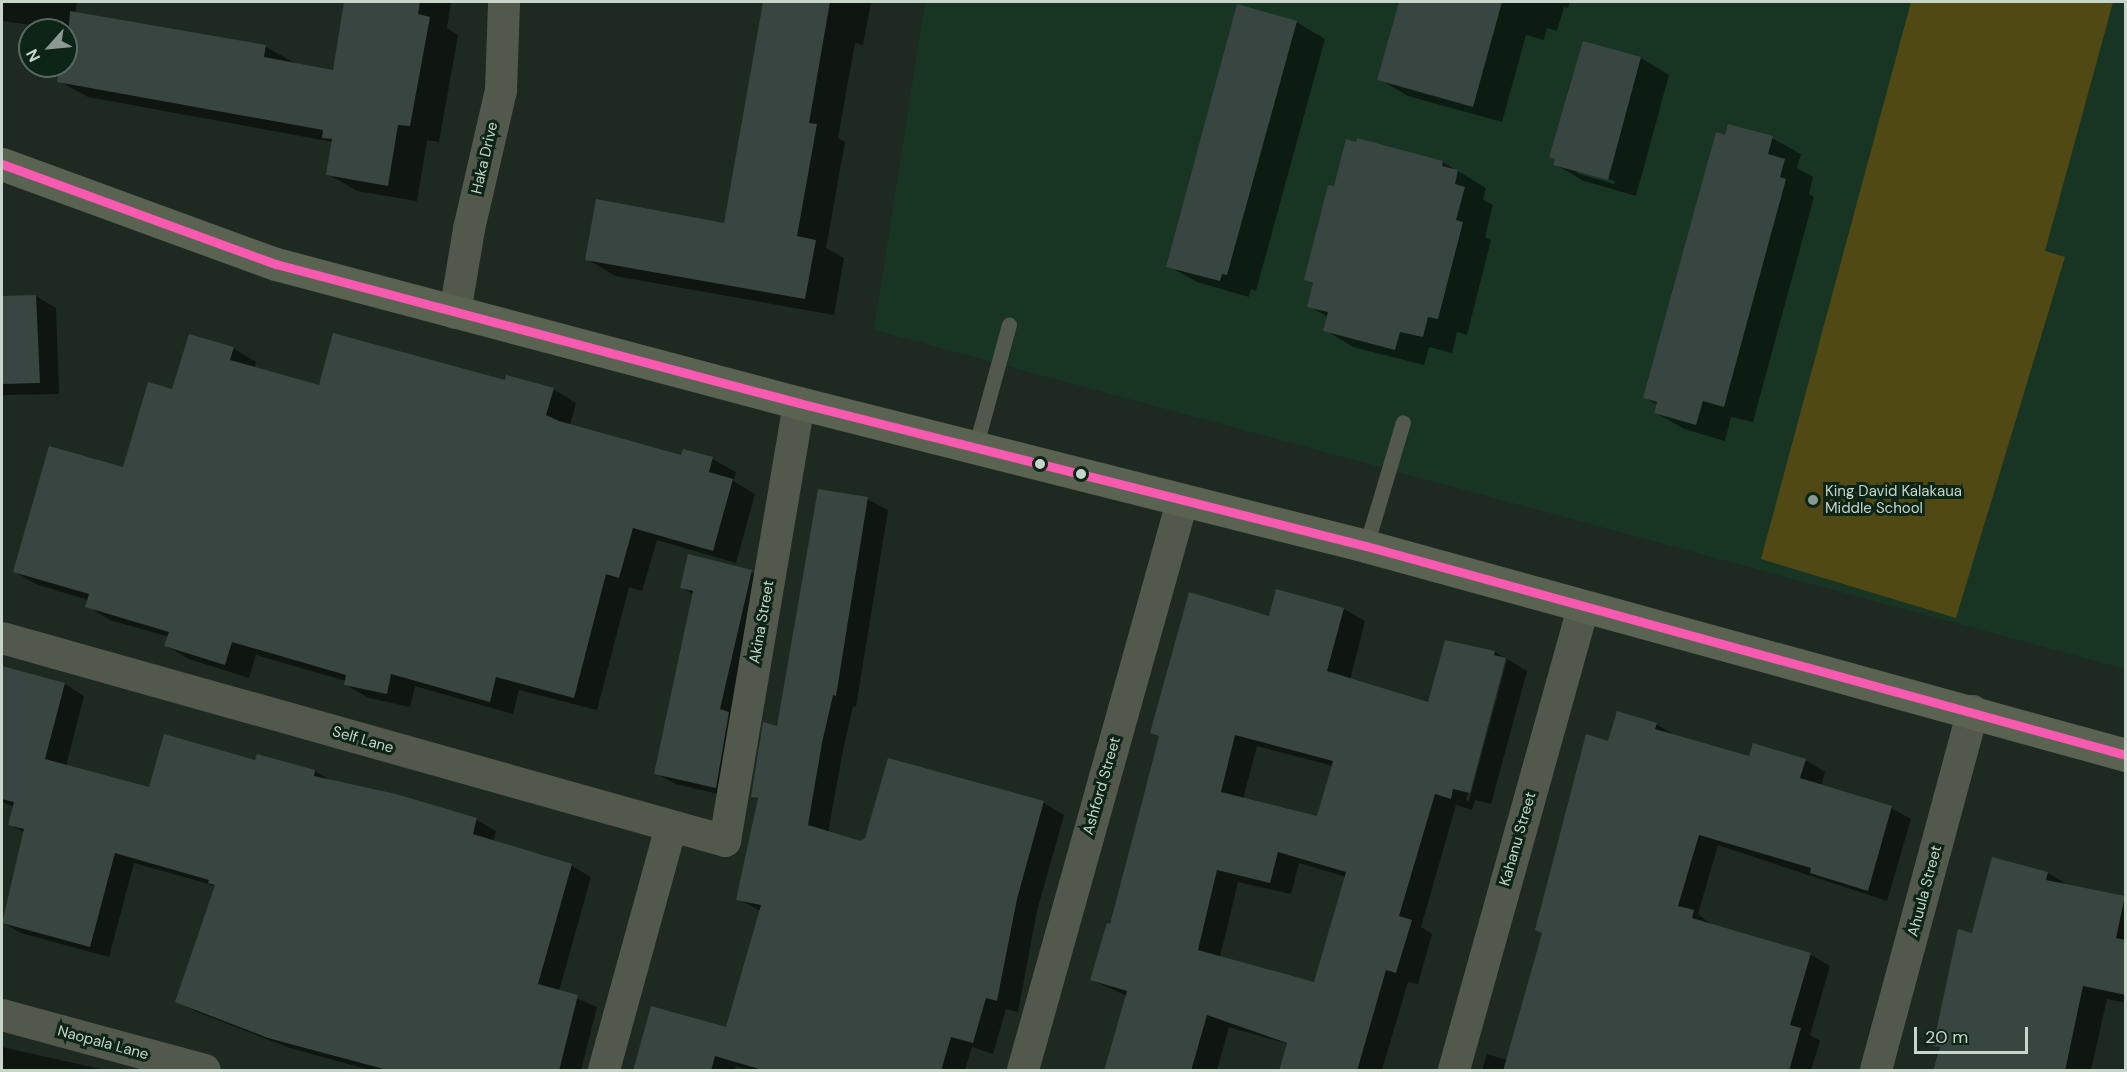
<!DOCTYPE html>
<style>
body{margin:0}
#map{position:relative;width:2127px;height:1072px;overflow:hidden;background:#1d2921;font-family:"DM Sans",sans-serif}
div>[style]{position:absolute}
.built>*{inset:0;background:#183524}
.green>*{inset:0;background:#514914}
.shadow>*{inset:0;background:#0007}
.building>*{inset:0;background:#394540}
.lane>*{height:15px;margin:-7.5px;padding:0 7.5px;transform-origin:7.5px;border-radius:7.5px;background:#52584c}
.street>*{height:32px;margin:-16px;padding:0 16px;transform-origin:16px;border-radius:16px;background:#52584c}
.secondary>*{height:33px;margin:-16.5px;padding:0 16.5px;transform-origin:16.5px;border-radius:16.5px;background:#5a6252}
.bus-1>*{height:9px;margin:-4.5px;padding:0 4.5px;transform-origin:4.5px;border-radius:4.5px;background:#f75aaf}
.dots>*{width:16px;height:16px;translate:-50% -50%;box-sizing:border-box;border:3px solid #0d2516;border-radius:50%}
span{translate:-50% -50%;white-space:nowrap;text-align:center;line-height:1.15;-webkit-text-stroke:6px #0d2516;paint-order:stroke}
.street-label{font-size:15px;color:#c7d5cb}
.poi-label{font-size:15px;color:#c7d5cb}
.left{translate:0 -50%;text-align:left}
.frame{position:absolute;inset:0;border:3px solid #c7d5cb;pointer-events:none}
.north{position:absolute;left:18px;top:18px;width:60px;height:60px;box-sizing:border-box;background:#0d2516;border:2px solid #576b5e;border-radius:50%;rotate:243deg;font-size:16px;font-weight:700;line-height:24px;text-align:center;color:#c7d5cb}
.north::after{content:'';display:block;margin:auto;width:21px;height:27px;background:#8c9990;clip-path:polygon(50% 0,100% 100%,50% 72%,0 100%)}
.scale{position:absolute;left:1914px;top:1027px;width:114px;height:27px;box-sizing:border-box;border:3px solid #c7d5cb;border-top:0;padding-left:8px;font-size:18px;line-height:21px;white-space:nowrap;color:#c7d5cb;-webkit-text-stroke:4px #0d2516;paint-order:stroke}
</style>
<div id="map">
<div class="built">
<i style="clip-path:polygon(925px 2px,2125px 2px,2125px 669px,874px 330px)"></i>
</div>
<div class="green">
<i style="clip-path:polygon(1911px 2px,2113px 2px,2045px 251px,2065px 257px,1956px 618px,1761px 559px)"></i>
</div>
<div class="shadow">
<i style="clip-path:polygon(2px 2px,77px 2px,75px 14px,266px 47px,295px 63px,334px 72px,346px 2px,451px 2px,447px 28px,458px 35px,449px 86px,439px 142px,427px 140px,417px 201px,357px 191px,328px 174px,333px 142px,88px 97px,59px 81px,62px 66px,66px 66px,66px 30px,2px 21px)"></i>
<i style="clip-path:polygon(764px 2px,871px 2px,863px 45px,855px 43px,838px 138px,845px 142px,826px 248px,844px 258px,834px 315px,615px 276px,587px 259px,726px 225px)"></i>
<i style="clip-path:polygon(1401px 2px,1570px 2px,1568px 8px,1564px 7px,1557px 31px,1547px 28px,1544px 40px,1526px 35px,1502px 122px,1408px 96px,1379px 79px)"></i>
<i style="clip-path:polygon(1296px 22px,1325px 39px,1256px 291px,1251px 289px,1249px 297px,1197px 282px,1168px 266px)"></i>
<i style="clip-path:polygon(evenodd,1641px 58px,1669px 75px,1636px 196px,1584px 181px,1555px 164px,1641px 58px,1579px 171px,1615px 181px,1614px 184px,1576px 173px,1579px 171px)"></i>
<i style="clip-path:polygon(1726px 136px,1772px 138px,1801px 154px,1797px 168px,1813px 177px,1809px 194px,1814px 197px,1753px 422px,1731px 417px,1725px 441px,1684px 429px,1656px 413px,1657px 405px,1644px 397px)"></i>
<i style="clip-path:polygon(1358px 140px,1443px 162px,1486px 188px,1483px 200px,1493px 205px,1485px 237px,1491px 240px,1467px 335px,1457px 332px,1452px 353px,1429px 347px,1424px 365px,1353px 347px,1325px 330px,1328px 317px,1309px 306px,1315px 285px,1305px 280px,1335px 188px)"></i>
<i style="clip-path:polygon(36px 296px,56px 308px,59px 394px,2px 395px,2px 297px)"></i>
<i style="clip-path:polygon(233px 348px,256px 362px,254px 369px,321px 387px,506px 382px,553px 389px,576px 403px,570px 425px,682px 457px,712px 459px,736px 472px,733px 481px,755px 494px,736px 563px,657px 540px,642px 591px,629px 587px,597px 710px,519px 690px,513px 714px,415px 686px,410px 707px,369px 698px,346px 685px,346px 681px,256px 655px,249px 678px,189px 659px,166px 646px,169px 637px,110px 620px,87px 606px,89px 600px,38px 585px,15px 572px,124px 469px,173px 391px)"></i>
<i style="clip-path:polygon(867px 499px,888px 510px,856px 707px,853px 706px,842px 755px,828px 833px,862px 843px,866px 839px,889px 759px,1044px 803px,1064px 815px,1037px 911px,1018px 1012px,1006px 1009px,993px 1054px,972px 1047px,965px 1070px,750px 1070px,736px 1066px,735px 1070px,635px 1070px,727px 1029px,761px 911px,738px 899px,759px 800px,752px 796px)"></i>
<i style="clip-path:polygon(751px 572px,771px 583px,735px 798px,676px 784px,656px 773px,693px 594px,681px 587px)"></i>
<i style="clip-path:polygon(evenodd,1344px 609px,1365px 621px,1350px 680px,1429px 704px,1495px 652px,1527px 671px,1491px 804px,1475px 800px,1472px 810px,1456px 805px,1421px 927px,1432px 934px,1418px 984px,1408px 982px,1382px 1070px,1281px 1070px,1288px 1044px,1229px 1027px,1217px 1070px,1106px 1070px,1127px 996px,1092px 980px,1112px 926px,1160px 737px,1152px 733px,1270px 618px,1344px 609px,1504px 660px,1507px 660px,1469px 801px,1466px 800px,1504px 660px,1344px 609px,1257px 746px,1333px 766px,1318px 818px,1243px 799px,1257px 746px,1344px 609px,1299px 863px,1346px 877px,1315px 984px,1220px 957px,1238px 882px,1291px 894px,1299px 863px)"></i>
<i style="clip-path:polygon(2px 667px,65px 684px,84px 696px,66px 766px,150px 789px,256px 762px,315px 771px,333px 782px,477px 820px,496px 831px,493px 842px,572px 866px,591px 877px,559px 991px,597px 1007px,581px 1070px,370px 1070px,290px 1048px,197px 1012px,177px 1001px,216px 886px,134px 863px,109px 957px,21px 933px,2px 922px,25px 833px,9px 824px,14px 807px,2px 802px)"></i>
<i style="clip-path:polygon(1656px 724px,1676px 736px,1750px 758px,1805px 760px,1825px 772px,1821px 786px,1891px 808px,1911px 819px,1887px 901px,1718px 845px,1698px 914px,1713px 926px,1811px 955px,1830px 966px,1810px 1035px,1820px 1041px,1811px 1070px,1482px 1070px,1487px 1054px,1507px 1060px,1609px 743px)"></i>
<i style="clip-path:polygon(2048px 873px,2071px 887px,2126px 898px,2126px 1003px,2107px 999px,2091px 1070px,1935px 1070px,1941px 1048px,1935px 1045px,1973px 934px)"></i>
<i style="clip-path:polygon(2px 1047px,105px 1070px,106px 1070px,2px 1070px)"></i>
</div>
<div class="building">
<i style="clip-path:polygon(344px 2px,420px 2px,418px 14px,430px 17px,410px 126px,398px 125px,388px 186px,326px 175px,332px 139px,322px 138px,323px 130px,57px 82px,60px 66px,66px 66px,70px 11px,266px 45px,264px 57px,333px 70px)"></i>
<i style="clip-path:polygon(763px 2px,830px 2px,809px 123px,817px 124px,797px 236px,816px 240px,805px 299px,585px 260px,596px 199px,724px 223px)"></i>
<i style="clip-path:polygon(1399px 2px,1502px 2px,1473px 107px,1377px 80px)"></i>
<i style="clip-path:polygon(1237px 4px,1297px 21px,1227px 275px,1222px 274px,1220px 281px,1166px 267px)"></i>
<i style="clip-path:polygon(1583px 41px,1641px 57px,1608px 180px,1553px 165px,1555px 159px,1549px 157px)"></i>
<i style="clip-path:polygon(1728px 124px,1773px 136px,1768px 154px,1785px 159px,1780px 177px,1786px 179px,1724px 407px,1703px 401px,1696px 425px,1654px 413px,1657px 402px,1643px 398px,1716px 132px,1725px 135px)"></i>
<i style="clip-path:polygon(1357px 138px,1443px 161px,1442px 166px,1458px 170px,1455px 184px,1465px 187px,1456px 220px,1463px 222px,1438px 319px,1428px 317px,1423px 337px,1400px 332px,1395px 350px,1323px 331px,1328px 312px,1307px 307px,1313px 283px,1304px 280px,1328px 185px,1334px 186px,1346px 139px,1356px 142px)"></i>
<i style="clip-path:polygon(36px 295px,40px 383px,2px 384px,2px 296px)"></i>
<i style="clip-path:polygon(333px 333px,505px 380px,506px 375px,554px 388px,546px 415px,559px 421px,681px 455px,683px 449px,713px 457px,709px 472px,733px 479px,713px 551px,633px 528px,619px 578px,606px 574px,574px 698px,496px 677px,490px 702px,391px 674px,387px 694px,344px 685px,346px 675px,232px 642px,225px 665px,164px 646px,169px 632px,85px 607px,89px 594px,13px 572px,49px 446px,123px 467px,148px 382px,172px 389px,189px 334px,234px 347px,230px 360px,319px 385px)"></i>
<i style="clip-path:polygon(818px 489px,868px 497px,836px 696px,833px 695px,822px 743px,808px 825px,861px 841px,865px 838px,888px 758px,1044px 801px,1017px 899px,997px 1001px,986px 998px,973px 1043px,951px 1037px,941px 1071px,766px 1071px,715px 1056px,711px 1071px,633px 1071px,651px 1006px,726px 1027px,761px 905px,736px 900px,758px 798px,751px 797px,763px 722px,777px 726px)"></i>
<i style="clip-path:polygon(688px 554px,752px 570px,720px 709px,729px 712px,716px 788px,654px 774px,693px 591px,680px 588px)"></i>
<i style="clip-path:polygon(evenodd,1276px 589px,1344px 608px,1327px 671px,1428px 702px,1445px 640px,1495px 651px,1494px 655px,1506px 658px,1470px 793px,1453px 789px,1451px 799px,1435px 794px,1399px 916px,1412px 920px,1396px 973px,1386px 970px,1357px 1071px,1279px 1071px,1287px 1043px,1207px 1015px,1191px 1071px,1104px 1071px,1127px 991px,1090px 980px,1107px 923px,1110px 924px,1140px 810px,1159px 736px,1150px 733px,1189px 592px,1269px 616px,1276px 589px,1235px 735px,1333px 761px,1317px 816px,1221px 792px,1235px 735px,1276px 589px,1278px 852px,1346px 872px,1314px 982px,1198px 950px,1217px 870px,1270px 883px,1278px 852px)"></i>
<i style="clip-path:polygon(2px 666px,65px 683px,45px 759px,149px 787px,164px 734px,255px 760px,257px 754px,315px 770px,314px 776px,396px 794px,477px 818px,473px 834px,572px 864px,538px 984px,578px 995px,559px 1071px,391px 1071px,268px 1038px,175px 1002px,215px 885px,208px 883px,209px 880px,115px 853px,90px 947px,2px 923px,24px 829px,8px 825px,14px 802px,2px 799px)"></i>
<i style="clip-path:polygon(1617px 711px,1657px 723px,1655px 729px,1749px 756px,1753px 743px,1806px 759px,1800px 778px,1892px 806px,1868px 891px,1810px 873px,1811px 868px,1699px 835px,1678px 906px,1694px 910px,1692px 918px,1811px 953px,1790px 1025px,1801px 1028px,1789px 1071px,1503px 1071px,1542px 933px,1535px 930px,1586px 734px,1608px 741px)"></i>
<i style="clip-path:polygon(1992px 857px,2048px 872px,2046px 880px,2125px 896px,2116px 938px,2126px 940px,2126px 995px,2083px 986px,2065px 1071px,1933px 1071px,1940px 1047px,1933px 1046px,1958px 929px,1972px 933px)"></i>
</div>
<div class="lane">
<i style="left:976px;top:445px;width:125px;rotate:-74.7deg"></i>
<i style="left:1366px;top:546px;width:129px;rotate:-73.4deg"></i>
</div>
<div class="street">
<i style="left:455px;top:313px;width:85px;rotate:-80.5deg"></i>
<i style="left:469px;top:229px;width:143px;rotate:-77deg"></i>
<i style="left:501px;top:90px;width:88px;rotate:-88deg"></i>
<i style="left:2px;top:638px;width:751px;rotate:15.68deg"></i>
<i style="left:725px;top:841px;width:444px;rotate:-80.4deg"></i>
<i style="left:2px;top:1015px;width:210px;rotate:15.2deg"></i>
<i style="left:604px;top:1070px;width:252px;rotate:-74.6deg"></i>
<i style="left:1023px;top:1070px;width:590px;rotate:-74.36deg"></i>
<i style="left:1454px;top:1070px;width:480px;rotate:-74.4deg"></i>
<i style="left:1876px;top:1070px;width:372px;rotate:-74.9deg"></i>
</div>
<div class="secondary">
<i style="left:2px;top:164px;width:292px;rotate:20.1deg"></i>
<i style="left:276px;top:264px;width:541px;rotate:14.88deg"></i>
<i style="left:799px;top:403px;width:585px;rotate:14.16deg"></i>
<i style="left:1366px;top:546px;width:788px;rotate:15.38deg"></i>
</div>
<div class="bus-1">
<i style="left:2px;top:164px;width:292px;rotate:20.1deg"></i>
<i style="left:276px;top:264px;width:541px;rotate:14.88deg"></i>
<i style="left:799px;top:403px;width:585px;rotate:14.16deg"></i>
<i style="left:1366px;top:546px;width:788px;rotate:15.38deg"></i>
</div>
<div class="dots">
<i style="left:1040px;top:464px;background:#c7d5cb"></i>
<i style="left:1081px;top:474px;background:#c7d5cb"></i>
<i style="left:1813px;top:500px;background:#8c9990"></i>
</div>
<div class="street-label">
<span style="left:485px;top:158px;rotate:-77deg">Haka Drive</span>
<span style="left:762px;top:622px;rotate:-80deg">Akina Street</span>
<span style="left:363px;top:740px;rotate:16deg">Self Lane</span>
<span style="left:1102px;top:786px;rotate:-74deg">Ashford Street</span>
<span style="left:1518px;top:839px;rotate:-74deg">Kahanu Street</span>
<span style="left:1925px;top:891px;rotate:-75deg">Ahuula Street</span>
<span style="left:103px;top:1043px;rotate:15deg">Naopala Lane</span>
</div>
<div class="poi-label">
<span class="left" style="left:1825px;top:500px">King David Kalakaua<br>Middle School</span>
</div>
<div class="frame"></div>
<div class="north">N</div>
<div class="scale">20 m</div>
</div>
